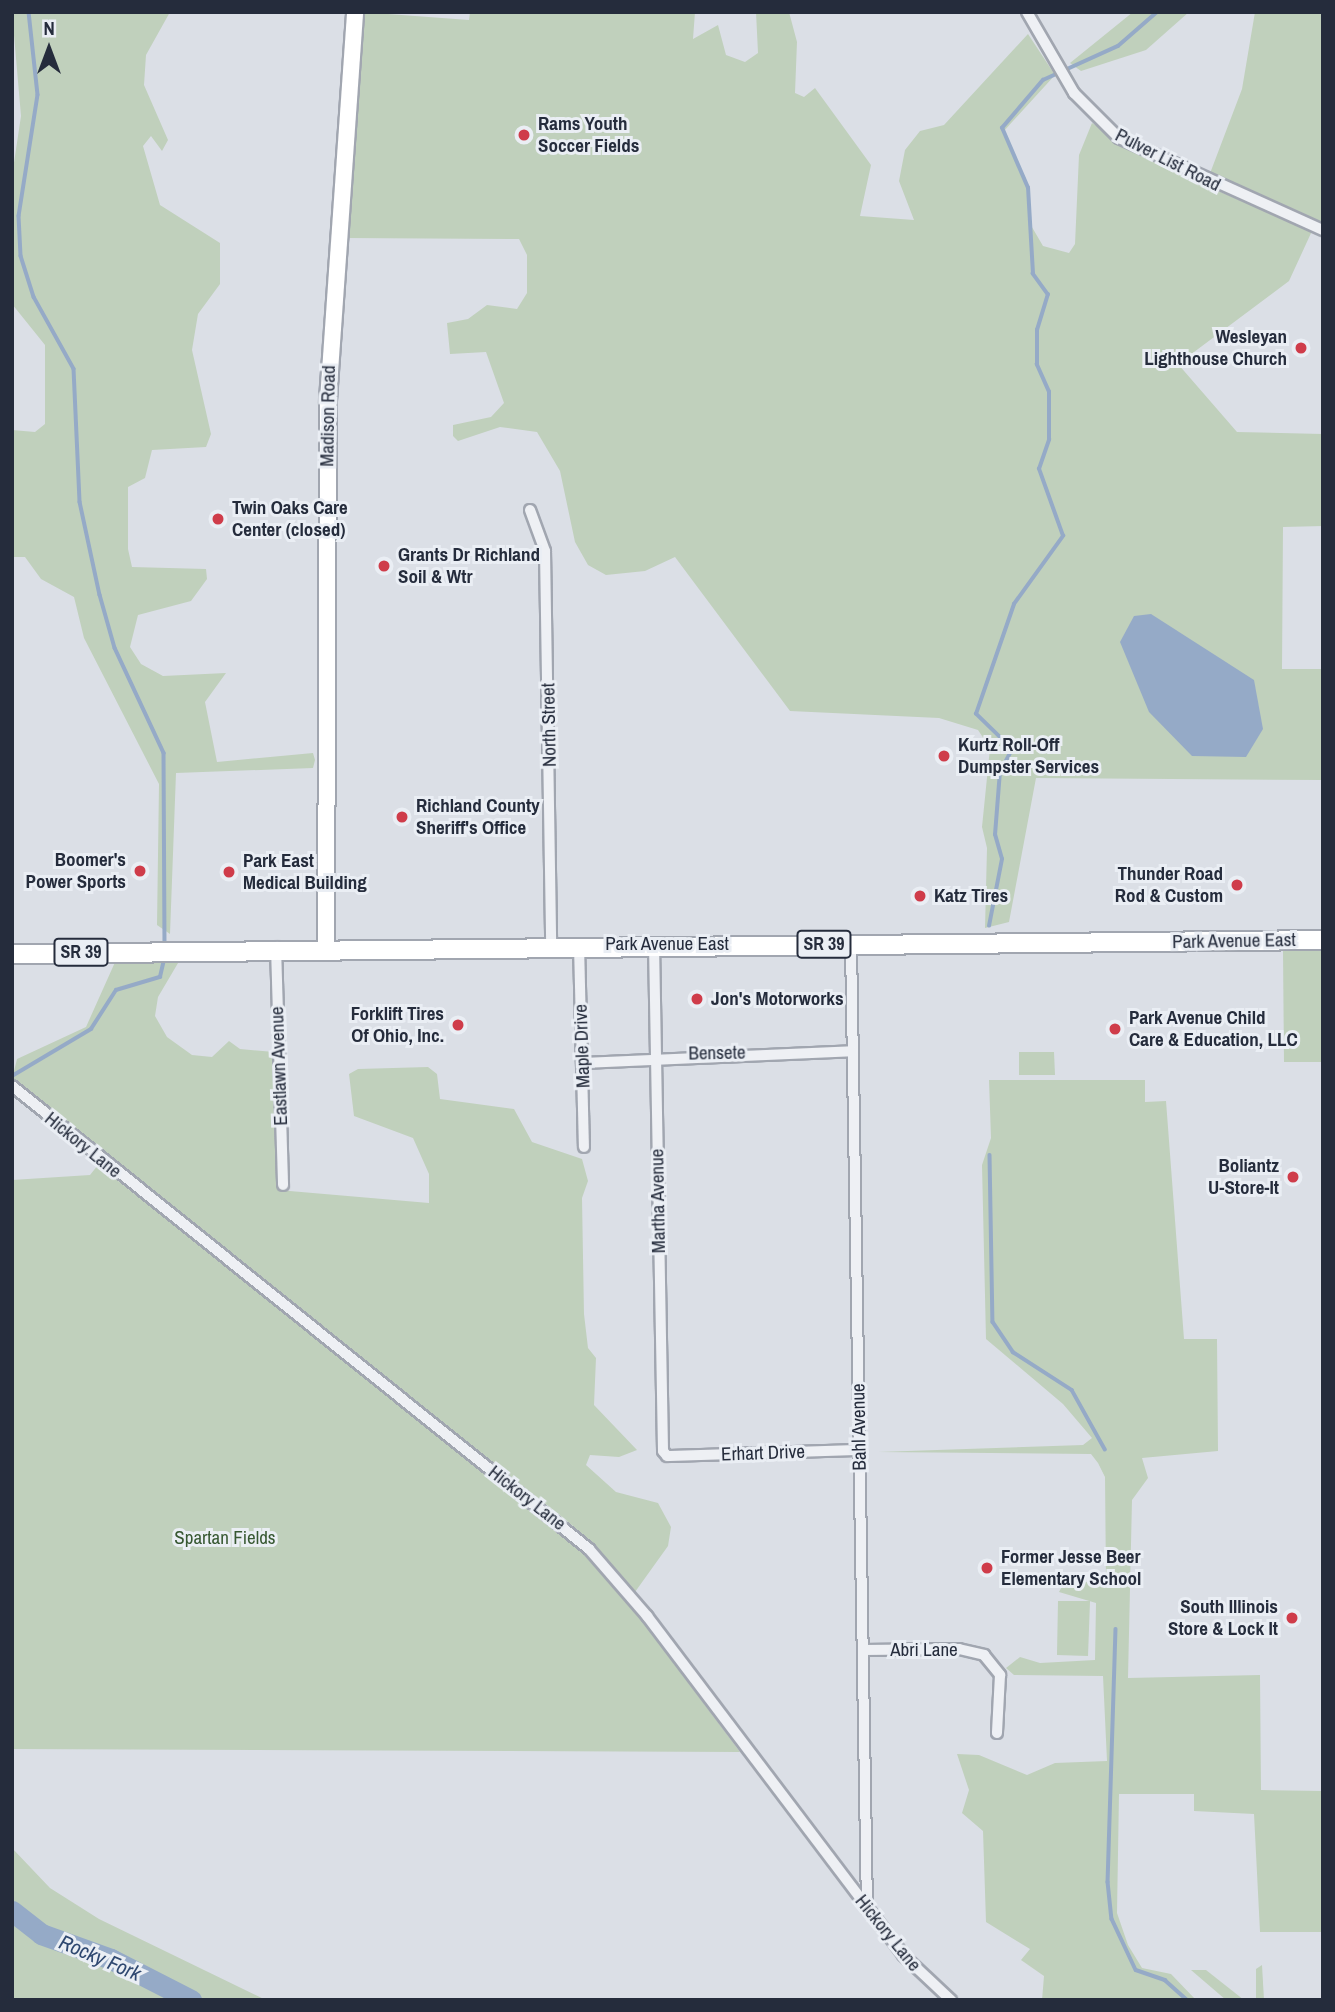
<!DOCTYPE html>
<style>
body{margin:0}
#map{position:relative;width:1335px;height:2012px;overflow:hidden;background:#dbdfe6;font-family:"Archivo Narrow",sans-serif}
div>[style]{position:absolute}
.green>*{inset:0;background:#c0d0bc}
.water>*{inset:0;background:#95aac7}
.stream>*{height:3.5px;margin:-1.75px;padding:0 1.75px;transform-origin:1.75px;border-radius:1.75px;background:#95aac7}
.river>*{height:21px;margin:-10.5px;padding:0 10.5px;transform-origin:10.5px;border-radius:10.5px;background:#95aac7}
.roads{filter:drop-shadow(2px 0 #a1a6b0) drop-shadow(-2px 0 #a1a6b0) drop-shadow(0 2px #a1a6b0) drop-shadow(0 -2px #a1a6b0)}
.street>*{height:10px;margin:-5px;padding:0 5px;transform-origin:5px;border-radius:5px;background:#eef0f4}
.secondary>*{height:16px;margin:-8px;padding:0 8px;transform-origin:8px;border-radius:8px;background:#fff}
.primary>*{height:18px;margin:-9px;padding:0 9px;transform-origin:9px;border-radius:9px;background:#fff}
.dots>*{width:19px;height:19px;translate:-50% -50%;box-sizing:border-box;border:4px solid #eaeef4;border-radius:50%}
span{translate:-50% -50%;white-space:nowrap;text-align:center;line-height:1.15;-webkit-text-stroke:6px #eaeef4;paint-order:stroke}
.shield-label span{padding:2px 5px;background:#eaeef4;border:2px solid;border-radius:5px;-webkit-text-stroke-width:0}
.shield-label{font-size:18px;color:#252c3c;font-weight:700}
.poi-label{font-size:19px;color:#252c3c;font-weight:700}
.left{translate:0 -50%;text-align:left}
.right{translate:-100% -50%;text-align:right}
.street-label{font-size:19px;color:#252c3c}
.park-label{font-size:19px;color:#375832}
.water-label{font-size:21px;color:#2f4870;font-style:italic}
.frame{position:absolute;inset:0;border:14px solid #252c3c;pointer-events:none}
.north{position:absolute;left:14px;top:14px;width:70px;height:70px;-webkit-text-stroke:5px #eaeef4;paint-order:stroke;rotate:0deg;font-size:19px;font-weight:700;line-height:28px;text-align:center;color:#252c3c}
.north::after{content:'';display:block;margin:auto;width:24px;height:32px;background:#252c3c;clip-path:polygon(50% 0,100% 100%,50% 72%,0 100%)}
</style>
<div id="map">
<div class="green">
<i style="clip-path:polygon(12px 12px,170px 12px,146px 55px,144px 85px,168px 140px,162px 151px,151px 136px,143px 146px,160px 205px,220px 243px,220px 284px,198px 314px,192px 350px,211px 434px,206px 447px,152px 450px,145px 478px,128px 487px,128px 549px,132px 567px,206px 569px,207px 579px,191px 601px,138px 615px,130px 647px,141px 664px,163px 676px,226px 673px,205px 702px,217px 762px,313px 753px,315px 760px,313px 768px,176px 773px,170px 934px,157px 925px,159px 784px,84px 638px,74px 597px,41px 579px,25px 557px,12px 557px,12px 430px,35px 432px,45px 424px,45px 345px,12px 304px,12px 176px,21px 116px)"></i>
<i style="clip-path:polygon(361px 12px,469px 20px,470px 12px,695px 12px,693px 39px,718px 25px,726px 55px,745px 62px,758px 53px,756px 12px,789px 12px,797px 42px,795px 93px,804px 97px,815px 88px,871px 165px,860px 216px,914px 220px,899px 181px,905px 150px,920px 131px,944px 125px,1028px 34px,1055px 75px,1003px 132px,1026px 179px,1029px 222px,1043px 246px,1069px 253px,1075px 244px,1079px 155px,1092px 123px,1160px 166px,1312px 231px,1289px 281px,1178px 364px,1237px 432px,1323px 434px,1323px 526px,1283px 527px,1282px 669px,1323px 669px,1323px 780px,1036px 778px,1009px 922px,985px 928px,987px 848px,982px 827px,990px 748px,978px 730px,939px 718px,790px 711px,675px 557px,645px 571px,606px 575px,588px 565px,575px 542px,560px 471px,537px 432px,500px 427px,458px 441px,453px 436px,453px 425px,491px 417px,504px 403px,486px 352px,450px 354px,447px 323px,468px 319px,487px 305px,517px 309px,527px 293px,527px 255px,519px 239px,345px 238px)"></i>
<i style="clip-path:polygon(1133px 12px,1189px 12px,1146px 50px,1081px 71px,1070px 63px)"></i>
<i style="clip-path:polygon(1255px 12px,1323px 12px,1323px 224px,1209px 176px,1242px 89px)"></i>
<i style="clip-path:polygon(1323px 949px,1323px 1062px,1284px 1062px,1283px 950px)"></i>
<i style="clip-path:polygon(181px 958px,158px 997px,155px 1016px,167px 1037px,192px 1055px,212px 1057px,229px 1041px,240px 1049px,274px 1052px,278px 1190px,429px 1203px,429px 1174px,413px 1138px,354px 1116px,349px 1074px,358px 1069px,428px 1067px,437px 1074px,440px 1099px,514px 1109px,532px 1142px,582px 1159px,588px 1181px,582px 1198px,584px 1314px,588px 1348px,596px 1358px,594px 1405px,637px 1450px,619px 1457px,590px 1455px,586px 1465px,616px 1492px,658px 1503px,671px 1527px,668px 1546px,635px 1592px,573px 1526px,12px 1079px,17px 1059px,86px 1027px,116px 960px)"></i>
<i style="clip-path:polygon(1019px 1052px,1054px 1052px,1055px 1075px,1019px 1075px)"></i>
<i style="clip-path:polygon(989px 1080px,1145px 1080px,1145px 1102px,1166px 1101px,1184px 1339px,1217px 1339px,1218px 1451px,1142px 1458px,1148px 1478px,1132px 1500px,1128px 1678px,1260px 1675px,1261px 1790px,1323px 1791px,1323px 1932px,1260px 1932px,1254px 1814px,1194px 1811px,1194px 1794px,1119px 1794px,1117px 1913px,1128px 1945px,1142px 1968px,1171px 1974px,1196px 2000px,1042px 2000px,1044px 1976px,1021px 1960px,1030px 1949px,986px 1922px,983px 1831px,962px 1813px,969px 1790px,957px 1754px,979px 1755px,1027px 1775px,1055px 1763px,1107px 1761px,1103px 1676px,1014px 1675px,1006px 1668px,1020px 1657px,1040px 1663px,1095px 1660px,1096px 1603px,1059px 1592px,1067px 1577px,1101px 1586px,1106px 1581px,1105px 1477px,1098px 1463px,1091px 1454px,878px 1452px,1083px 1445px,1092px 1438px,1063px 1404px,986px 1339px,982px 1165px,991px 1138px)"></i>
<i style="clip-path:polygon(98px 1165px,565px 1535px,626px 1599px,740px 1752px,12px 1749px,12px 1180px,90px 1175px)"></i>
<i style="clip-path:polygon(1058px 1601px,1090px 1601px,1088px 1656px,1057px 1655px)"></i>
<i style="clip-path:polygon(12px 1848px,50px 1888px,99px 1919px,266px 2000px,12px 2000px)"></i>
<i style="clip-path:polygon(1262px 1965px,1264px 2000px,1256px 2000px,1256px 1969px)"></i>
<i style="clip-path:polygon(1191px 1970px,1206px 1970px,1244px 2000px,1226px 2000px)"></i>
</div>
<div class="water">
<i style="clip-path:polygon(1151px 614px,1254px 680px,1263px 729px,1246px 757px,1192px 756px,1149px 712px,1120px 642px,1134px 616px)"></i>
</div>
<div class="stream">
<i style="left:29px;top:12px;width:83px;rotate:83.8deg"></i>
<i style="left:38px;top:95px;width:122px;rotate:98.9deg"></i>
<i style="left:19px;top:216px;width:40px;rotate:87.1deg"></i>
<i style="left:21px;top:256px;width:43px;rotate:72.4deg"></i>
<i style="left:34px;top:297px;width:82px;rotate:60.9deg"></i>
<i style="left:74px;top:369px;width:133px;rotate:87.4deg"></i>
<i style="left:80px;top:502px;width:95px;rotate:77.9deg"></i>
<i style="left:100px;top:595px;width:55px;rotate:74.2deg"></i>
<i style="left:115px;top:648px;width:116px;rotate:65deg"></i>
<i style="left:164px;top:753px;width:195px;rotate:89.7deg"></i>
<i style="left:989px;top:926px;width:68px;rotate:-79deg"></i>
<i style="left:1002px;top:859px;width:25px;rotate:-106deg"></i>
<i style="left:995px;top:835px;width:63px;rotate:-85.5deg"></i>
<i style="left:1000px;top:772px;width:26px;rotate:-62deg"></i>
<i style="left:1012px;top:749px;width:50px;rotate:-135.8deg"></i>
<i style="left:976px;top:714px;width:116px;rotate:-70.9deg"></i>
<i style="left:1014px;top:604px;width:84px;rotate:-54.2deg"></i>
<i style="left:1063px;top:536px;width:71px;rotate:-109.7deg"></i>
<i style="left:1039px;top:469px;width:31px;rotate:-71deg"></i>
<i style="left:1049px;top:440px;width:48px;rotate:-90deg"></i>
<i style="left:1049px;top:392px;width:30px;rotate:-114deg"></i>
<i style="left:1037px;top:365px;width:35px;rotate:-90deg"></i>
<i style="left:1037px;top:330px;width:37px;rotate:-73deg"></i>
<i style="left:1048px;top:295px;width:26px;rotate:-126deg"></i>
<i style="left:1033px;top:274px;width:86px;rotate:-93.3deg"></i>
<i style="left:1028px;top:188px;width:65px;rotate:-113.4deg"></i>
<i style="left:1002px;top:128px;width:63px;rotate:-49.5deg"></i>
<i style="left:1043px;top:80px;width:82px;rotate:-24.4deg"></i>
<i style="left:1118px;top:46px;width:52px;rotate:-41.1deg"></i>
<i style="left:12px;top:1076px;width:92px;rotate:-30.7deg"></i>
<i style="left:91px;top:1029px;width:46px;rotate:-57.3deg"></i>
<i style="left:116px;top:990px;width:46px;rotate:-16.5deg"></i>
<i style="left:160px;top:977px;width:17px;rotate:-77deg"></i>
<i style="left:990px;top:1155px;width:167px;rotate:89deg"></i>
<i style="left:993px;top:1322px;width:36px;rotate:56deg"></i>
<i style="left:1013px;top:1352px;width:70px;rotate:32.8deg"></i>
<i style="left:1072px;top:1390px;width:68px;rotate:60.8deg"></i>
<i style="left:1116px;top:1629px;width:253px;rotate:91.8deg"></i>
<i style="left:1108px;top:1882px;width:37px;rotate:84deg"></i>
<i style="left:1112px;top:1919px;width:56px;rotate:64.8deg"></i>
<i style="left:1136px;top:1970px;width:31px;rotate:19deg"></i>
<i style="left:1165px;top:1980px;width:30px;rotate:42deg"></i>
</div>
<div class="river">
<i style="left:12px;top:1911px;width:37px;rotate:38deg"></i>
<i style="left:41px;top:1934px;width:74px;rotate:19.7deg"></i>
<i style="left:111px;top:1959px;width:90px;rotate:27.1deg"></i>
</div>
<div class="roads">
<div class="street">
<i style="left:1027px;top:12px;width:94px;rotate:59.9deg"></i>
<i style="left:1074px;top:93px;width:64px;rotate:45deg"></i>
<i style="left:1119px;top:138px;width:224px;rotate:24.3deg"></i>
<i style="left:530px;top:510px;width:44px;rotate:69.9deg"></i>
<i style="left:545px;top:551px;width:394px;rotate:89.1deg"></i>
<i style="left:654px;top:944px;width:507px;rotate:88.98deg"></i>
<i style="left:663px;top:1451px;width:6px;rotate:51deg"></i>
<i style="left:667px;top:1456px;width:192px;rotate:-1.8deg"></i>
<i style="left:851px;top:944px;width:965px;rotate:89.05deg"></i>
<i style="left:579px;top:945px;width:202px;rotate:88.6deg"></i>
<i style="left:276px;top:947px;width:238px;rotate:88.3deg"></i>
<i style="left:582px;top:1063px;width:271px;rotate:-2.5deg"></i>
<i style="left:12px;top:1086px;width:740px;rotate:38.74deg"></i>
<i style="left:589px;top:1549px;width:89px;rotate:49.1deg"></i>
<i style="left:647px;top:1616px;width:425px;rotate:52.9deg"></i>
<i style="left:903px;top:1955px;width:66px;rotate:43.2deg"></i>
<i style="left:863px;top:1650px;width:96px;rotate:-0.6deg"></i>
<i style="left:959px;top:1649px;width:26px;rotate:13deg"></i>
<i style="left:984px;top:1655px;width:26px;rotate:51deg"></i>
<i style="left:1000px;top:1675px;width:58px;rotate:93deg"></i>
</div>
<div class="secondary">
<i style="left:326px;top:946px;width:546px;rotate:-89.79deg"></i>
<i style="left:328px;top:400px;width:389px;rotate:-86deg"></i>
</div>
<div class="primary">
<i style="left:12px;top:954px;width:1311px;rotate:-0.61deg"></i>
</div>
</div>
<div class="dots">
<i style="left:524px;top:135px;background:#cf3c4a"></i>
<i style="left:1301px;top:348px;background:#cf3c4a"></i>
<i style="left:218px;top:519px;background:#cf3c4a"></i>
<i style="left:384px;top:566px;background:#cf3c4a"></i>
<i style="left:944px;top:756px;background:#cf3c4a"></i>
<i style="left:402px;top:817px;background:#cf3c4a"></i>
<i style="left:140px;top:871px;background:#cf3c4a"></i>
<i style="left:229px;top:872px;background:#cf3c4a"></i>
<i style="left:1237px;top:885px;background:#cf3c4a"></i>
<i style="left:920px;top:896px;background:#cf3c4a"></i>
<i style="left:697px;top:999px;background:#cf3c4a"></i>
<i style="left:458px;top:1025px;background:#cf3c4a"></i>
<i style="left:1115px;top:1029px;background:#cf3c4a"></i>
<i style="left:1293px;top:1177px;background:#cf3c4a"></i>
<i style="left:987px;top:1568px;background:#cf3c4a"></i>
<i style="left:1292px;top:1618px;background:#cf3c4a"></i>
</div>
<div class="shield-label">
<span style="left:824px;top:944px">SR 39</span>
<span style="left:81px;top:952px">SR 39</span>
</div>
<div class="poi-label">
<span class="left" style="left:538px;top:135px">Rams Youth<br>Soccer Fields</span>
<span class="right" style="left:1287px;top:348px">Wesleyan<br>Lighthouse Church</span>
<span class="left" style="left:232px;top:519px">Twin Oaks Care<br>Center (closed)</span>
<span class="left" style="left:398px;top:566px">Grants Dr Richland<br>Soil &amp; Wtr</span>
<span class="left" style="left:958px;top:756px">Kurtz Roll-Off<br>Dumpster Services</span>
<span class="left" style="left:416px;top:817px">Richland County<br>Sheriff's Office</span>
<span class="right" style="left:126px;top:871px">Boomer's<br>Power Sports</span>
<span class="left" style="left:243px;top:872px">Park East<br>Medical Building</span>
<span class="right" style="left:1223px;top:885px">Thunder Road<br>Rod &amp; Custom</span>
<span class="left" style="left:934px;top:896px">Katz Tires</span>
<span class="left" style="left:711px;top:999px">Jon's Motorworks</span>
<span class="right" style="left:444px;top:1025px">Forklift Tires<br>Of Ohio, Inc.</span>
<span class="left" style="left:1129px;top:1029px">Park Avenue Child<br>Care &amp; Education, LLC</span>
<span class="right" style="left:1279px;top:1177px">Boliantz<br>U-Store-It</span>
<span class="left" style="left:1001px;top:1568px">Former Jesse Beer<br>Elementary School</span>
<span class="right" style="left:1278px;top:1618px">South Illinois<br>Store &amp; Lock It</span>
</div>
<div class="street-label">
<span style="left:1168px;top:160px;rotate:27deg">Pulver List Road</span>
<span style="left:328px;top:416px;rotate:-89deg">Madison Road</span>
<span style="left:549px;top:725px;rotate:-91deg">North Street</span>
<span style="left:1234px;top:941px;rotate:-1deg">Park Avenue East</span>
<span style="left:667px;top:944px">Park Avenue East</span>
<span style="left:582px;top:1046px;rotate:-92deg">Maple Drive</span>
<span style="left:717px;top:1053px;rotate:-1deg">Bensete</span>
<span style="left:279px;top:1066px;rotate:-92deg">Eastlawn Avenue</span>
<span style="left:83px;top:1145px;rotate:39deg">Hickory Lane</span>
<span style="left:658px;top:1201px;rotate:-91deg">Martha Avenue</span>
<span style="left:859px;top:1427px;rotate:-91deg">Bahl Avenue</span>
<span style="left:763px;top:1453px;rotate:-2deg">Erhart Drive</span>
<span style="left:527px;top:1498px;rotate:38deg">Hickory Lane</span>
<span style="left:924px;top:1650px">Abri Lane</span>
<span style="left:888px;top:1933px;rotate:51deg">Hickory Lane</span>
</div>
<div class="park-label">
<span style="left:225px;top:1538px">Spartan Fields</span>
</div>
<div class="water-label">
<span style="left:100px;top:1958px;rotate:23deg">Rocky Fork</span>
</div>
<div class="frame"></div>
<div class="north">N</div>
</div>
